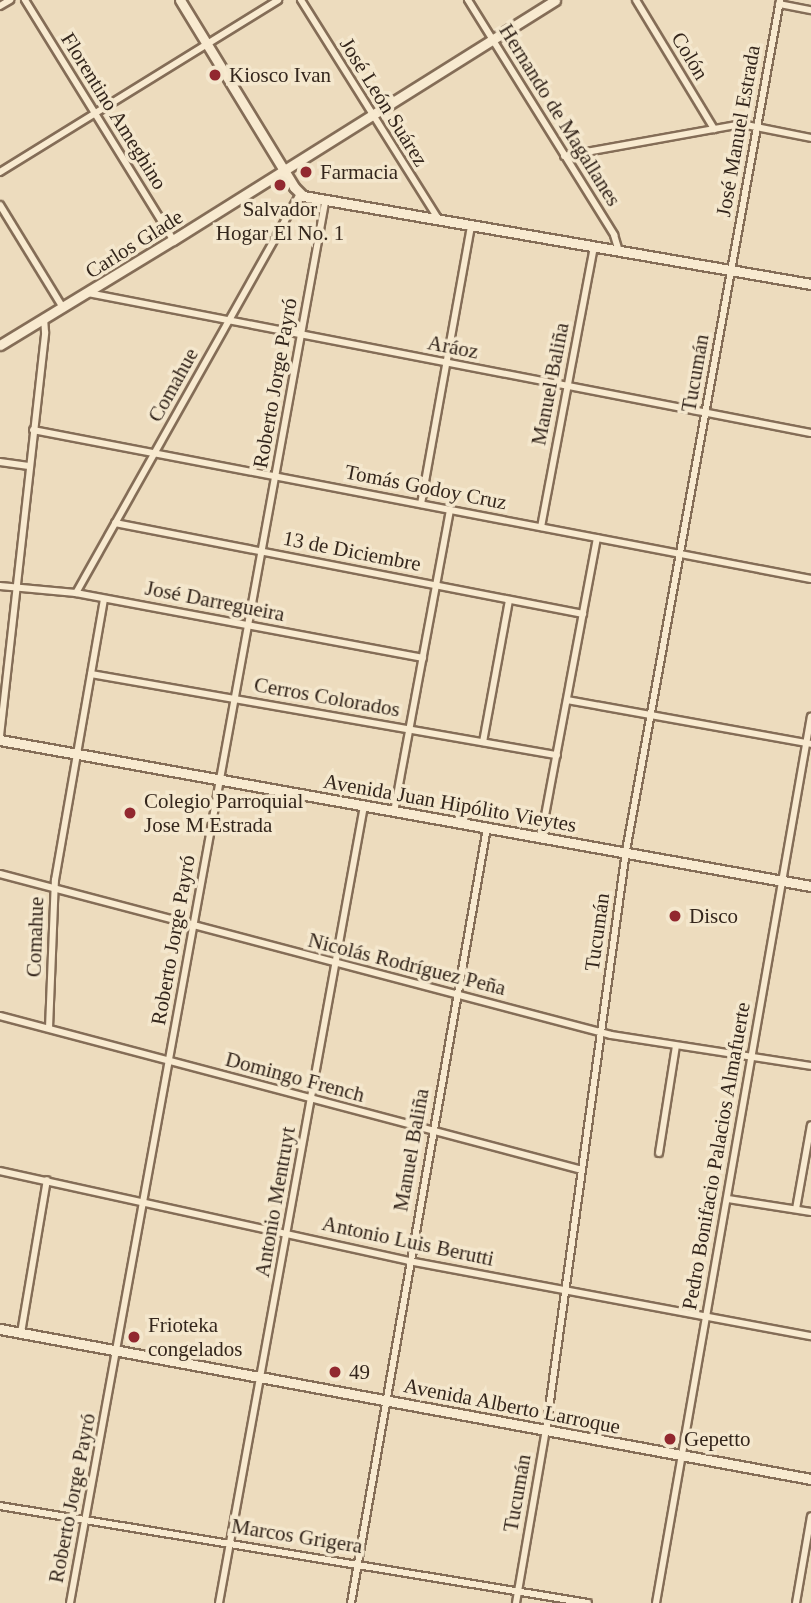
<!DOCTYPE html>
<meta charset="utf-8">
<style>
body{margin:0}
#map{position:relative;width:811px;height:1603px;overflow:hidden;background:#eddcbe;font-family:Georgia,serif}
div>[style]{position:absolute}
.roads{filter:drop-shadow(2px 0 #846d57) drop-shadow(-2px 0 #846d57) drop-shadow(0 2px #846d57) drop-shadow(0 -2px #846d57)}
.street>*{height:6px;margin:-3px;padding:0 3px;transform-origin:3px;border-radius:3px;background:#f8ead0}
.secondary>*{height:9px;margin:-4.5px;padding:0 4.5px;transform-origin:4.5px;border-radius:4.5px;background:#f8ead0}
.dots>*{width:19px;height:19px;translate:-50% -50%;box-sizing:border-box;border:4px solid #f4e7cd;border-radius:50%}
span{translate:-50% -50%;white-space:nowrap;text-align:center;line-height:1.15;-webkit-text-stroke:7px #f4e7cd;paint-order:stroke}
.street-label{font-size:21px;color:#34261c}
.poi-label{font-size:21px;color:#34261c}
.left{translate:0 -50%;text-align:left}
</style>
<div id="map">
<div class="roads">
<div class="street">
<i style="left:25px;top:0;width:282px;rotate:58.3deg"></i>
<i style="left:301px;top:0;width:260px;rotate:57.9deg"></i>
<i style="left:468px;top:0;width:277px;rotate:58.1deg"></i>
<i style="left:614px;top:235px;width:17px;rotate:73deg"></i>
<i style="left:636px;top:0;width:151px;rotate:58.8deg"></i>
<i style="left:779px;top:4px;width:33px;rotate:11deg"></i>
<i style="left:0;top:6px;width:12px;rotate:-31deg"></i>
<i style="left:564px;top:156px;width:180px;rotate:-10.2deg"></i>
<i style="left:741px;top:124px;width:71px;rotate:11.3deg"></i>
<i style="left:0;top:172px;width:327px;rotate:-31.7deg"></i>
<i style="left:0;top:205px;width:121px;rotate:58.5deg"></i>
<i style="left:88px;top:293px;width:736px;rotate:10.96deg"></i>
<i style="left:33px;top:430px;width:792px;rotate:10.84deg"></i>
<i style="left:0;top:462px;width:29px;rotate:8deg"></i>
<i style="left:421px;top:504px;width:282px;rotate:-79.8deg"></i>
<i style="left:115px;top:523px;width:477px;rotate:11deg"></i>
<i style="left:541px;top:527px;width:285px;rotate:-79.3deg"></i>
<i style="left:0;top:586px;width:76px;rotate:5.3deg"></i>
<i style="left:76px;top:593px;width:353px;rotate:10.6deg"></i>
<i style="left:76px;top:593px;width:458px;rotate:-60.7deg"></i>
<i style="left:91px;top:674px;width:473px;rotate:9.9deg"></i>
<i style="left:567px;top:700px;width:248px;rotate:10.2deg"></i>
<i style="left:0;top:736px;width:406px;rotate:-83.6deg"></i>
<i style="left:45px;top:332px;width:13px;rotate:-94deg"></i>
<i style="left:483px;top:742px;width:144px;rotate:-79.6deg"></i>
<i style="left:394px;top:812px;width:307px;rotate:-79.5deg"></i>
<i style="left:541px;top:837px;width:304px;rotate:-79.4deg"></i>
<i style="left:0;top:874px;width:632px;rotate:14.76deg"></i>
<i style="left:611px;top:1035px;width:202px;rotate:8.8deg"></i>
<i style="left:0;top:1016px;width:602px;rotate:14.82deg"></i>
<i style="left:49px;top:1028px;width:148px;rotate:-87.7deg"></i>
<i style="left:55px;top:880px;width:285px;rotate:-80.1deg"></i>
<i style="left:659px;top:1153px;width:108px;rotate:-81deg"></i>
<i style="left:0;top:1171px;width:419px;rotate:12.4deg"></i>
<i style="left:409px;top:1261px;width:409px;rotate:10.6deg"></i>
<i style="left:728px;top:1199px;width:84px;rotate:8.9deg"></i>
<i style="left:796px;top:1209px;width:85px;rotate:-79.9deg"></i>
<i style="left:21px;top:1333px;width:155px;rotate:-80.4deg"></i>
<i style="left:0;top:1506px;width:596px;rotate:9.37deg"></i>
<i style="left:70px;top:1603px;width:1424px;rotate:-79.68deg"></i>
<i style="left:219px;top:1603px;width:810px;rotate:-79.69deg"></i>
<i style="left:351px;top:1603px;width:787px;rotate:-80.05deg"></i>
<i style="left:516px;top:1603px;width:176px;rotate:-80.2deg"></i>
<i style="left:546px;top:1430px;width:585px;rotate:-82.13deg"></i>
<i style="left:626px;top:851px;width:865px;rotate:-79.74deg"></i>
<i style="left:656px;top:1603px;width:900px;rotate:-80.09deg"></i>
<i style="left:796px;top:1603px;width:88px;rotate:-80.2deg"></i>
</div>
<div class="secondary">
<i style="left:180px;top:0;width:219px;rotate:58.6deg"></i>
<i style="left:294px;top:187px;width:13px;rotate:45deg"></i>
<i style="left:303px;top:196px;width:516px;rotate:9.83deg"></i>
<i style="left:0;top:345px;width:202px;rotate:-31.3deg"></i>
<i style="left:173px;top:240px;width:451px;rotate:-32.1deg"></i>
<i style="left:0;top:740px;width:824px;rotate:10.21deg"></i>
<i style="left:0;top:1329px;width:825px;rotate:10.48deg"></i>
</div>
</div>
<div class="dots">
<i style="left:215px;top:75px;background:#92282f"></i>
<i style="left:306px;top:172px;background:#92282f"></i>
<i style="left:280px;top:185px;background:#92282f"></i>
<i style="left:130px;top:813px;background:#92282f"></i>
<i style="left:675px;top:916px;background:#92282f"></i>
<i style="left:134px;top:1337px;background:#92282f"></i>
<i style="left:335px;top:1372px;background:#92282f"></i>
<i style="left:670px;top:1439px;background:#92282f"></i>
</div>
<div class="street-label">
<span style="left:690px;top:56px;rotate:59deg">Colón</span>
<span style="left:384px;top:102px;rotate:58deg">José León Suárez</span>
<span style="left:114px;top:111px;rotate:58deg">Florentino Ameghino</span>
<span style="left:560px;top:115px;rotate:58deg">Hernando de Magallanes</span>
<span style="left:738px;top:131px;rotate:-80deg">José Manuel Estrada</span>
<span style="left:134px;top:244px;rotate:-32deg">Carlos Glade</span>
<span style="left:453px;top:347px;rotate:11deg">Aráoz</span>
<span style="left:695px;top:373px;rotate:-80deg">Tucumán</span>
<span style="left:275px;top:383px;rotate:-80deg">Roberto Jorge Payró</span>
<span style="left:550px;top:384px;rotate:-79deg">Manuel Baliña</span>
<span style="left:173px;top:385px;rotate:-61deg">Comahue</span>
<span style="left:426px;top:487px;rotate:11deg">Tomás Godoy Cruz</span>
<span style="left:352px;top:551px;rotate:11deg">13 de Diciembre</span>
<span style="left:215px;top:601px;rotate:11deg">José Darregueira</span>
<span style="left:327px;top:697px;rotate:10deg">Cerros Colorados</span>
<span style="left:450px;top:803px;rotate:10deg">Avenida Juan Hipólito Vieytes</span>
<span style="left:597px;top:932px;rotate:-82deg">Tucumán</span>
<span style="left:35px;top:937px;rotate:-88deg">Comahue</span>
<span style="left:173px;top:940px;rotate:-80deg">Roberto Jorge Payró</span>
<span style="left:407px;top:964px;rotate:14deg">Nicolás Rodríguez Peña</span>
<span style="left:295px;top:1077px;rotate:15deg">Domingo French</span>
<span style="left:411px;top:1150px;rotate:-80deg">Manuel Baliña</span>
<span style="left:716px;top:1156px;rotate:-80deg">Pedro Bonifacio Palacios Almafuerte</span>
<span style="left:275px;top:1202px;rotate:-80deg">Antonio Mentruyt</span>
<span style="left:408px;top:1241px;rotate:12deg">Antonio Luis Berutti</span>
<span style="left:512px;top:1406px;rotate:11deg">Avenida Alberto Larroque</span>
<span style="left:517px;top:1493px;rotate:-80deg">Tucumán</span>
<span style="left:72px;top:1498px;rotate:-79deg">Roberto Jorge Payró</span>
<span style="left:297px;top:1536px;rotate:9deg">Marcos Grigera</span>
</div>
<div class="poi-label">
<span class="left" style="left:229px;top:75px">Kiosco Ivan</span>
<span class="left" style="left:320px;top:172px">Farmacia</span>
<span style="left:280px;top:221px">Salvador<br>Hogar El No. 1</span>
<span class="left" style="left:144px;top:813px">Colegio Parroquial<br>Jose M Estrada</span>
<span class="left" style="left:689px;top:916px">Disco</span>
<span class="left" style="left:148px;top:1337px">Frioteka<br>congelados</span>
<span class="left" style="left:349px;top:1372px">49</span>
<span class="left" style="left:684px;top:1439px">Gepetto</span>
</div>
</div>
